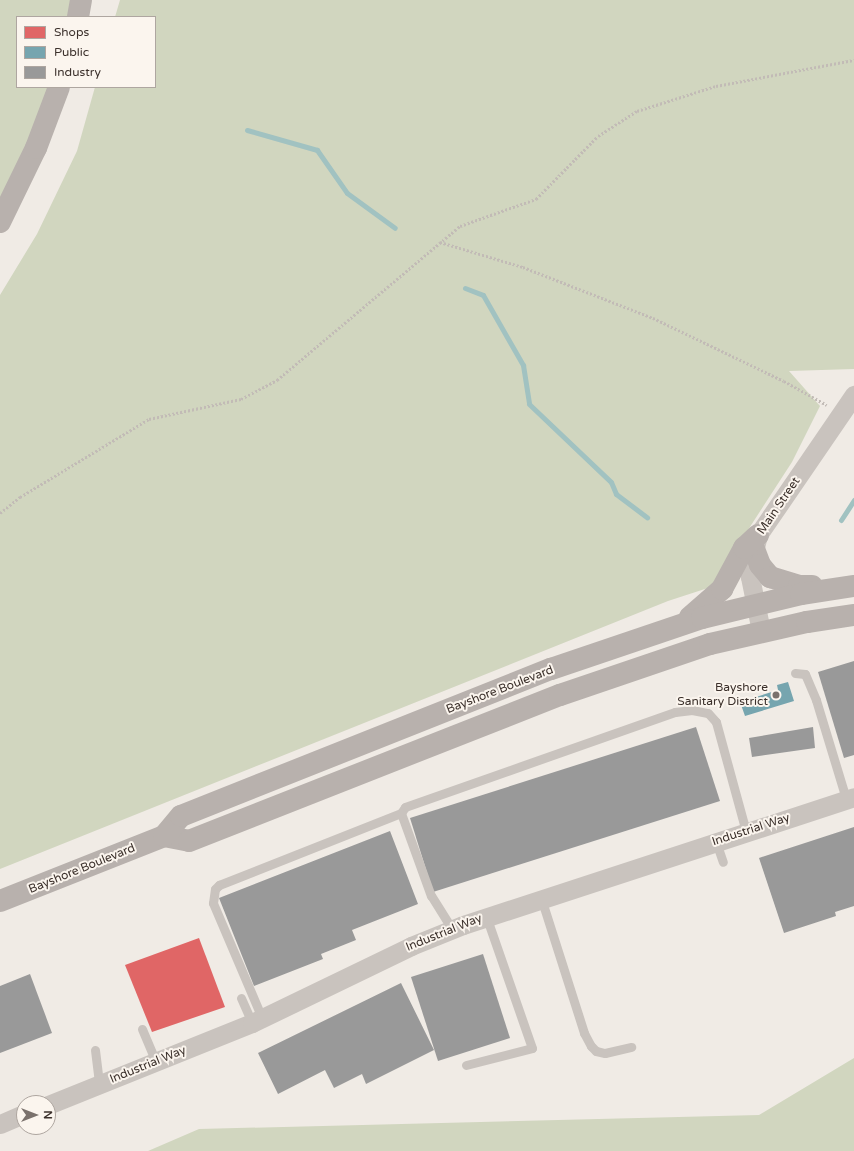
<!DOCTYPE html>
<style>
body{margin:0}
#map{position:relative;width:854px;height:1151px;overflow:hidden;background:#f0ebe5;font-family:"Varela Round",sans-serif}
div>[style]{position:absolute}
.green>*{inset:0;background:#d1d6bf}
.shops>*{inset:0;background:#e06666}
.public>*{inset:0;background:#76a5af}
.industry>*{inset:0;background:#999}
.stream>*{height:5px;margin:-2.5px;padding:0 2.5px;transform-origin:2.5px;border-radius:2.5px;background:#a1c2c1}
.path>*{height:2.5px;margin-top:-1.25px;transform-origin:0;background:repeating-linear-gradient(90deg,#c2bbb6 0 2px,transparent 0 4px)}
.lane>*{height:9px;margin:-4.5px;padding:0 4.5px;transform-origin:4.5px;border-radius:4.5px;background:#c9c3be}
.street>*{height:19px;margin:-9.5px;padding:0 9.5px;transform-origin:9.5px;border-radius:9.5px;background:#c9c3be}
.primary>*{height:22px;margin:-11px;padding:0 11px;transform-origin:11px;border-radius:11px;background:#b8b1ad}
.dots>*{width:11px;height:11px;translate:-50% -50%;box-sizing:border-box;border:2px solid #fbf5ee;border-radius:50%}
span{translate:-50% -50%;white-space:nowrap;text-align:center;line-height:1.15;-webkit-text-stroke:4px #fbf5ee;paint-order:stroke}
.street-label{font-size:12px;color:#3b302b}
.poi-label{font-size:12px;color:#3b302b}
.right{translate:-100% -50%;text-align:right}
.legend{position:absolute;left:16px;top:16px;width:140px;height:72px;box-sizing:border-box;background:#fbf5ee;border:1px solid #aea6a0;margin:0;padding:5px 7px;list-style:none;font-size:12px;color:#3b302b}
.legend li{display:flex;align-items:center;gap:8px;height:20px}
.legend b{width:20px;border:1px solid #aea6a0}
.north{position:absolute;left:16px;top:1095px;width:40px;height:40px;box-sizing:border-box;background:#fbf5ee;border:1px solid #aea6a0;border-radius:50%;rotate:90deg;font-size:11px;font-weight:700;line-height:16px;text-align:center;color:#3b302b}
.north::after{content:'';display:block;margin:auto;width:14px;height:18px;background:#7a716c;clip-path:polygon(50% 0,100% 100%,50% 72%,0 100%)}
</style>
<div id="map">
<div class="green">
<i style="clip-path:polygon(0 0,81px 0,78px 17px,17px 17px,17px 87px,59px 87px,0 222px)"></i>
<i style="clip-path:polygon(120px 0,854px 0,854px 369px,789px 371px,820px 406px,792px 462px,711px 587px,668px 601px,0 869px,0 295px,37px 234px,77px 151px,95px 87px,155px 87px,155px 17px,115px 17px)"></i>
<i style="clip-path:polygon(854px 1058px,854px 1151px,148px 1151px,199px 1129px,759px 1115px)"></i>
</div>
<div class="shops">
<i style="clip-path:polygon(199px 938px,225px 1007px,152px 1032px,125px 965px)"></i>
</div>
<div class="public">
<i style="clip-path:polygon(788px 682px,794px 701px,745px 716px,740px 702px,778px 690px,777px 685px)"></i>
</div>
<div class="industry">
<i style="clip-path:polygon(854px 661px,854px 755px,844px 758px,818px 672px)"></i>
<i style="clip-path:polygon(696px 727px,720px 801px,433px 892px,410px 818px)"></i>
<i style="clip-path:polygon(813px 727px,815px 748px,752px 757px,749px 738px)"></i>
<i style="clip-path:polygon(854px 827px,854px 906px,835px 912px,836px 916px,784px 933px,759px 858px)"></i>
<i style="clip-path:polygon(390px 831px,418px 904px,352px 930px,356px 940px,321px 954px,323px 959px,254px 986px,219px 898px)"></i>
<i style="clip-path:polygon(483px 954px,510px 1038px,438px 1061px,411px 977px)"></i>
<i style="clip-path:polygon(30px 974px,52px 1033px,0 1053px,0 986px)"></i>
<i style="clip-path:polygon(401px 983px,434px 1050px,366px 1084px,362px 1074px,334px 1088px,325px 1070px,278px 1094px,258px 1053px)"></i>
</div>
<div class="stream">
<i style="left:247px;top:130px;width:73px;rotate:15.9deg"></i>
<i style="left:317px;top:150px;width:52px;rotate:55.1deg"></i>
<i style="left:347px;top:193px;width:59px;rotate:36.1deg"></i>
<i style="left:465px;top:288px;width:19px;rotate:21deg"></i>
<i style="left:483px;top:295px;width:81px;rotate:60.3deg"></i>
<i style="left:523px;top:365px;width:39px;rotate:81deg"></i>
<i style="left:529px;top:404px;width:113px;rotate:43.6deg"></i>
<i style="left:611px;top:482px;width:13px;rotate:67deg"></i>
<i style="left:616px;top:494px;width:39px;rotate:37deg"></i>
<i style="left:841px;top:520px;width:24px;rotate:-57deg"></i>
</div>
<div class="path">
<i style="left:440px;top:242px;width:87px;rotate:16.8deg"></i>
<i style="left:523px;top:267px;width:140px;rotate:21.4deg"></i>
<i style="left:653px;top:318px;width:145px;rotate:25.7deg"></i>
<i style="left:784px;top:381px;width:49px;rotate:29.2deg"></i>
<i style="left:0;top:513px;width:26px;rotate:-39deg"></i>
<i style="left:20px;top:497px;width:151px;rotate:-31.2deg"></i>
<i style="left:149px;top:419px;width:94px;rotate:-12.3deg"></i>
<i style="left:241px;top:399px;width:41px;rotate:-27.8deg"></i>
<i style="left:277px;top:380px;width:239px;rotate:-40.1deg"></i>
<i style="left:460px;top:226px;width:81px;rotate:-19.6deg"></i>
<i style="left:536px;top:199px;width:88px;rotate:-45.5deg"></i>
<i style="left:598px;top:136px;width:46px;rotate:-32.7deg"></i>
<i style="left:637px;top:111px;width:83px;rotate:-17.6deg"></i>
<i style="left:716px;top:86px;width:140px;rotate:-10.7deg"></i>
</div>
<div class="lane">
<i style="left:795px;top:673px;width:10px;rotate:6deg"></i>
<i style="left:805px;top:674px;width:28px;rotate:67deg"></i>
<i style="left:816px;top:700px;width:103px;rotate:73.1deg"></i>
<i style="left:716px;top:842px;width:21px;rotate:71deg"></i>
<i style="left:541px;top:898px;width:142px;rotate:72.3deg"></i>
<i style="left:584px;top:1033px;width:15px;rotate:62deg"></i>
<i style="left:591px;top:1046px;width:7px;rotate:45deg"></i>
<i style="left:596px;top:1051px;width:9px;rotate:13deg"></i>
<i style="left:605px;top:1053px;width:27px;rotate:-13deg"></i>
<i style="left:452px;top:929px;width:39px;rotate:-122deg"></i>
<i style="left:431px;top:896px;width:88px;rotate:-109.9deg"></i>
<i style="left:401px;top:813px;width:7px;rotate:-56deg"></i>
<i style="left:405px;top:807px;width:286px;rotate:-19.4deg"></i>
<i style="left:675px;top:712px;width:17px;rotate:-7deg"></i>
<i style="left:692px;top:710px;width:16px;rotate:11deg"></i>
<i style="left:708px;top:713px;width:12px;rotate:48deg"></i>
<i style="left:716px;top:722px;width:114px;rotate:74.7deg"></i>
<i style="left:241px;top:998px;width:27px;rotate:66deg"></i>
<i style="left:262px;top:1018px;width:125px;rotate:-113.1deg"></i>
<i style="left:213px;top:903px;width:14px;rotate:-82deg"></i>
<i style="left:215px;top:889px;width:6px;rotate:-45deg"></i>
<i style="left:219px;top:885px;width:196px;rotate:-21.6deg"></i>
<i style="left:142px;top:1029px;width:36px;rotate:67deg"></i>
<i style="left:95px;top:1050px;width:34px;rotate:83deg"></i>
<i style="left:466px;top:1065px;width:68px;rotate:-14.4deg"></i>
<i style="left:532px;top:1048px;width:140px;rotate:-109.2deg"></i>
</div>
<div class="street">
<i style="left:761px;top:631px;width:55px;rotate:-101.5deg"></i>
<i style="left:750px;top:577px;width:14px;rotate:-86deg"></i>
<i style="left:751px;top:563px;width:29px;rotate:-76deg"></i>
<i style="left:758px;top:535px;width:170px;rotate:-55.6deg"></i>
<i style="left:48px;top:1105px;width:220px;rotate:-21.9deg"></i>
<i style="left:252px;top:1023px;width:177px;rotate:-25.8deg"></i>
<i style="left:411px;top:946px;width:56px;rotate:-22deg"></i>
<i style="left:463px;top:925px;width:411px;rotate:-18.1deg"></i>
<i style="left:0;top:1124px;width:26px;rotate:-23deg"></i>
</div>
<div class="primary">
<i style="left:78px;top:17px;width:17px;rotate:-80deg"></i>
<i style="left:0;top:222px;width:82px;rotate:-64.1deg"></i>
<i style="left:36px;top:148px;width:65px;rotate:-69.3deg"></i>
<i style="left:754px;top:549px;width:17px;rotate:69deg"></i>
<i style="left:760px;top:565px;width:16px;rotate:50deg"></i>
<i style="left:770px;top:577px;width:30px;rotate:17deg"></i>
<i style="left:799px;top:586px;width:13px"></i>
<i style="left:690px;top:617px;width:43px;rotate:-41.2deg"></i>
<i style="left:722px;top:589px;width:47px;rotate:-61.8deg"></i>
<i style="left:744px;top:548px;width:19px;rotate:-43deg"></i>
<i style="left:164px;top:836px;width:25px;rotate:11deg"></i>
<i style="left:189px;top:841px;width:399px;rotate:-21.5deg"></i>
<i style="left:560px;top:695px;width:158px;rotate:-18.8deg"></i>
<i style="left:710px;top:644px;width:99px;rotate:-12.8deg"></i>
<i style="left:807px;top:622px;width:48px;rotate:-8.5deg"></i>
<i style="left:0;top:901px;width:176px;rotate:-21.6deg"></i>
<i style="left:164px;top:836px;width:26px;rotate:-50deg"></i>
<i style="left:181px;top:816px;width:398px;rotate:-21.7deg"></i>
<i style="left:551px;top:669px;width:159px;rotate:-18.7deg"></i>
<i style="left:702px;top:618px;width:102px;rotate:-13.6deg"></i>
<i style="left:801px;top:594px;width:54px;rotate:-8.6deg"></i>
</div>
<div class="dots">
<i style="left:776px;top:695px;background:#7a716c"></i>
</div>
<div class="street-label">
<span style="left:779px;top:506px;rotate:-56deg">Main Street</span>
<span style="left:500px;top:690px;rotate:-21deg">Bayshore Boulevard</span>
<span style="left:751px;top:830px;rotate:-18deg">Industrial Way</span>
<span style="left:82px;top:869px;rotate:-22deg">Bayshore Boulevard</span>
<span style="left:444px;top:933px;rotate:-22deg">Industrial Way</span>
<span style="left:148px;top:1065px;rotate:-22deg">Industrial Way</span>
</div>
<div class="poi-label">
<span class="right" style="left:768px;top:695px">Bayshore<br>Sanitary District</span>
</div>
<ul class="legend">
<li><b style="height:11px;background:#e06666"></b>Shops</li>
<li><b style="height:11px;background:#76a5af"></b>Public</li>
<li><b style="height:11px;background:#999"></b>Industry</li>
</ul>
<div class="north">N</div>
</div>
